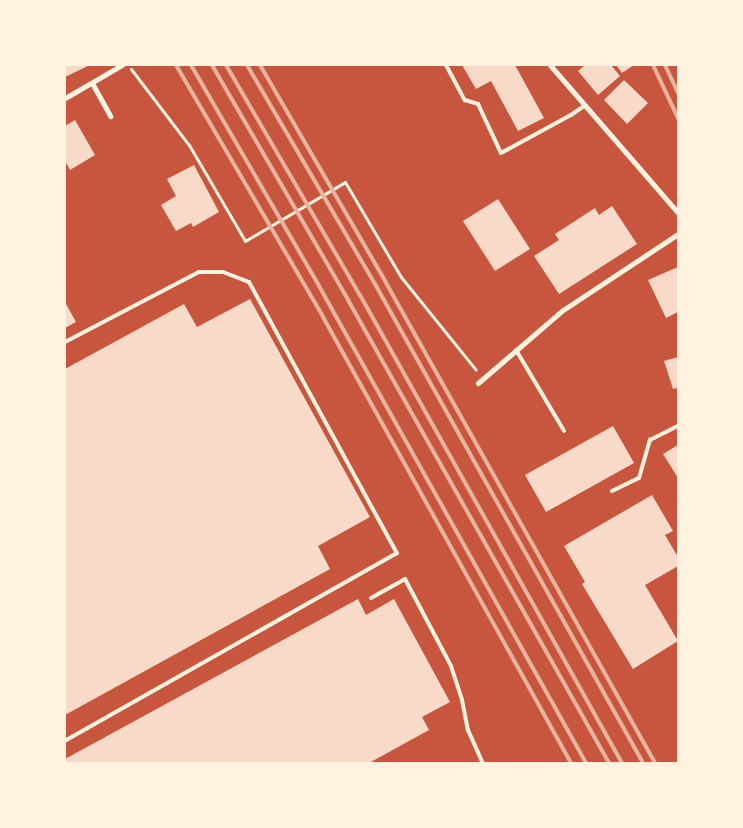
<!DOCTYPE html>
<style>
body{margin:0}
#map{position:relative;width:743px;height:828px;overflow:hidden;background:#c8553d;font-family:"Titillium Web",sans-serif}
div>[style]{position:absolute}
.building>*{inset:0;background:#f7dbc8}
.path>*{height:3px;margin:-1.5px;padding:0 1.5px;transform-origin:1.5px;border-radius:1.5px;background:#fff3e0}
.service>*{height:4px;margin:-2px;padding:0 2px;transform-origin:2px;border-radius:2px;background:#fff3e0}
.minor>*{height:5px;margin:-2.5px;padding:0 2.5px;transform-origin:2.5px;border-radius:2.5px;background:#fff3e0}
.rail>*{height:4px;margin:-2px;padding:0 2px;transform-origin:2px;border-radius:2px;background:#e9b49f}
span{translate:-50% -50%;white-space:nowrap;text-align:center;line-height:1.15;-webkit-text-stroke:4px #fff3e0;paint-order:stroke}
.frame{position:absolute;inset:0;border:66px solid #fff3e0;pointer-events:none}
</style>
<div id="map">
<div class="building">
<i style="clip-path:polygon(65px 65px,90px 65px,65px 77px)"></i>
<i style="clip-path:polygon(462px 65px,515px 65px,544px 118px,518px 131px,491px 81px,476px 89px)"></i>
<i style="clip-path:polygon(585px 65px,611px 65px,620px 76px,598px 95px,578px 71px)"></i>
<i style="clip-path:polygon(616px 65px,634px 65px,622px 73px)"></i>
<i style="clip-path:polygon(624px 80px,648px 103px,627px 124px,604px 100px)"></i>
<i style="clip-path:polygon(75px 120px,95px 155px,70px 170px,65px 161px,65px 126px)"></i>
<i style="clip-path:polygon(194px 165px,219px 212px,193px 227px,191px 223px,176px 231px,161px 205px,176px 196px,167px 179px)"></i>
<i style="clip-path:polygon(498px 199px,530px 249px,495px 271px,463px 221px)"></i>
<i style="clip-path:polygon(612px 206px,637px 244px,559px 294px,534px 256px,559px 240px,555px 234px,595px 208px,599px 215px)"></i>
<i style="clip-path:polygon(678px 267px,678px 312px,666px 318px,648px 280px)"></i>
<i style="clip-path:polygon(250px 299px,370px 517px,318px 546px,330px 569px,65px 715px,65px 369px,184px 304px,197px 327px)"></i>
<i style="clip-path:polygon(65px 302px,76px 322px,65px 328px)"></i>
<i style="clip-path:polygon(678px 357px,678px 388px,673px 389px,664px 361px)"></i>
<i style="clip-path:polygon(613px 426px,634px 463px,546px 512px,525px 475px)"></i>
<i style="clip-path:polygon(678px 445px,678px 478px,663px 454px)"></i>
<i style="clip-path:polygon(652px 495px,673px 531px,665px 535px,678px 557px,678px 566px,645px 585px,678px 641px,633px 669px,582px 584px,585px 582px,564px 546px)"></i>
<i style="clip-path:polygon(358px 599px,366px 615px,394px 599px,450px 702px,422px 717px,429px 730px,369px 763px,65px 763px,65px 759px)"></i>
</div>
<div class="path">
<i style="left:131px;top:69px;width:96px;rotate:52.7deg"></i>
<i style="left:189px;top:145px;width:111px;rotate:59.7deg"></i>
<i style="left:245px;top:241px;width:116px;rotate:-30.5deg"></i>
<i style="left:345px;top:182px;width:110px;rotate:59.5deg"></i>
<i style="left:401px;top:277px;width:119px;rotate:51.1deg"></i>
</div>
<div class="service">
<i style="left:446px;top:65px;width:40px;rotate:62deg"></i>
<i style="left:465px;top:100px;width:14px;rotate:17deg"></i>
<i style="left:478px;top:104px;width:54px;rotate:64.9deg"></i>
<i style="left:501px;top:153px;width:80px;rotate:-28.5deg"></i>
<i style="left:571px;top:115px;width:16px;rotate:-35deg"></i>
<i style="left:65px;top:342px;width:151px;rotate:-27.6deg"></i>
<i style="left:199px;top:272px;width:24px"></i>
<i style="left:223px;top:272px;width:28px;rotate:21deg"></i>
<i style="left:249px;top:282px;width:309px;rotate:61.4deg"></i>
<i style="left:397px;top:553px;width:382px;rotate:150.5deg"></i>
<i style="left:516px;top:350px;width:94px;rotate:59.3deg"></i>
<i style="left:612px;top:491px;width:30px;rotate:-26deg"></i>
<i style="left:639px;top:478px;width:40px;rotate:-74deg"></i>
<i style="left:650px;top:440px;width:31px;rotate:-27deg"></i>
<i style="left:371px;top:598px;width:39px;rotate:-29deg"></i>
<i style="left:405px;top:579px;width:98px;rotate:62.1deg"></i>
<i style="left:451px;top:666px;width:36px;rotate:72deg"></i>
<i style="left:462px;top:700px;width:31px;rotate:79deg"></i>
<i style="left:468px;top:730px;width:36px;rotate:66deg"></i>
</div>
<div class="minor">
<i style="left:550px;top:65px;width:196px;rotate:49.1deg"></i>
<i style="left:92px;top:83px;width:38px;rotate:61deg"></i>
<i style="left:65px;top:98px;width:66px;rotate:-30.1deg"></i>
<i style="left:478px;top:383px;width:112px;rotate:-40.7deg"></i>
<i style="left:563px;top:310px;width:138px;rotate:-33.5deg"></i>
</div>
<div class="rail">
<i style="left:176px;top:65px;width:292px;rotate:59.7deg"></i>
<i style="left:323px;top:317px;width:510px;rotate:60.92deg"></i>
<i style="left:191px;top:65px;width:255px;rotate:59.9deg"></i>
<i style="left:319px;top:286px;width:547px;rotate:60.76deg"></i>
<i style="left:212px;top:65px;width:272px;rotate:59.9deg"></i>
<i style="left:348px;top:300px;width:531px;rotate:60.59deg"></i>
<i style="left:226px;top:65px;width:266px;rotate:59.8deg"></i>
<i style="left:360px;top:295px;width:536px;rotate:60.76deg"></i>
<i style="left:247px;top:65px;width:254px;rotate:59.7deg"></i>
<i style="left:375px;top:284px;width:549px;rotate:60.77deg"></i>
<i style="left:260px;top:65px;width:250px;rotate:59.9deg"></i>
<i style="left:385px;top:281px;width:552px;rotate:60.74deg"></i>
<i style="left:653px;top:65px;width:59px;rotate:64.7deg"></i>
<i style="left:665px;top:65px;width:31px;rotate:65deg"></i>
</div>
<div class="frame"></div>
</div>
